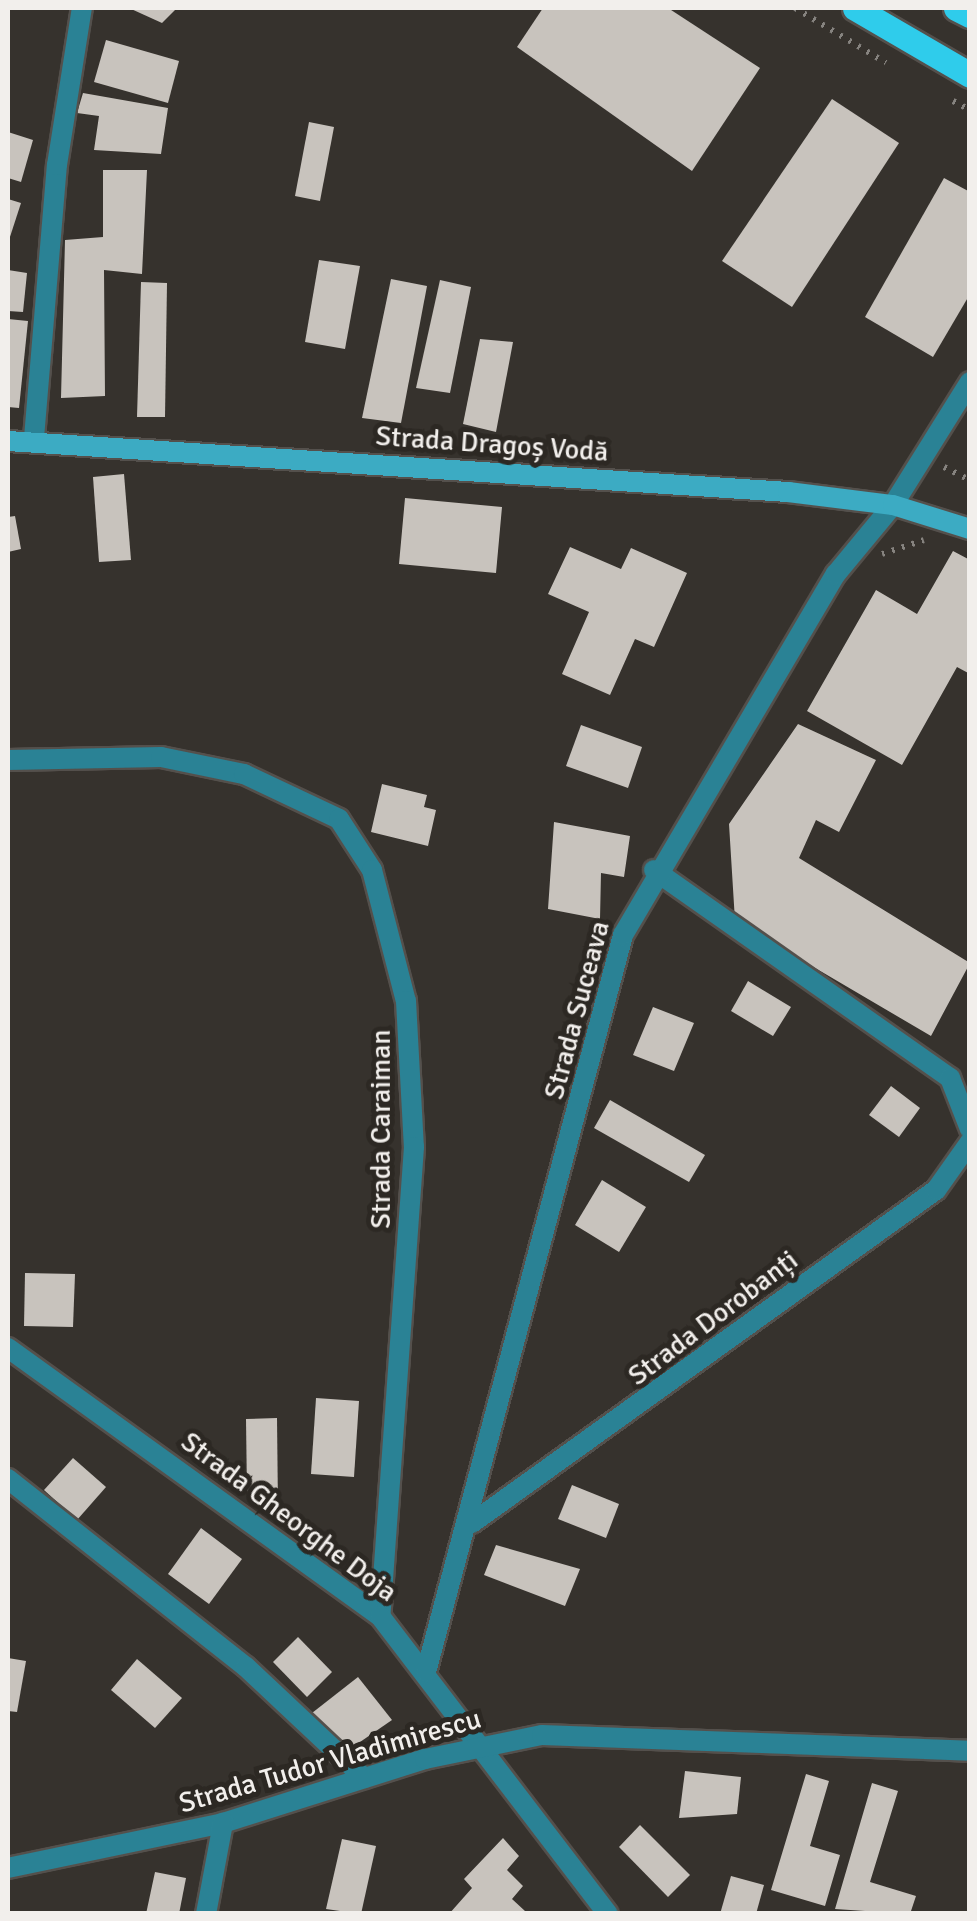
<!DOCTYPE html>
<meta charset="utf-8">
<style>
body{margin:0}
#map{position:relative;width:977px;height:1921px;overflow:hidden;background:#36322d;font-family:Signika,sans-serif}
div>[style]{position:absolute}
.building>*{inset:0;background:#c8c3bd}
.path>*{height:6px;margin-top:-3px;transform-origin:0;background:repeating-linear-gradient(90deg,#86837f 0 2.5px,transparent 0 10.5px)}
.roads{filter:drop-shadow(2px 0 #54504c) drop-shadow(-2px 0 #54504c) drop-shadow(0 2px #54504c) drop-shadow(0 -2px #54504c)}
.minor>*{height:20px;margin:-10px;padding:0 10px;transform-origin:10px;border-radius:10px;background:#2a8295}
.secondary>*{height:20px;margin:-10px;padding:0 10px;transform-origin:10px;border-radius:10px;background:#3cabc3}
.primary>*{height:25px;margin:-12.5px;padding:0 12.5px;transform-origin:12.5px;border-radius:12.5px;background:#2fcceb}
span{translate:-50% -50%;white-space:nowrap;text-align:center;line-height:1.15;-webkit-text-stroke:10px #2c2823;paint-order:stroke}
.street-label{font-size:28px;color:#f2efec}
.frame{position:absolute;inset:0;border:10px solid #f2efec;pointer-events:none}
</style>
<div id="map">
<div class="building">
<i style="clip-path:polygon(129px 8px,177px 8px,162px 23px)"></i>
<i style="clip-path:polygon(543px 8px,668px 8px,760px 68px,692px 171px,517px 47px)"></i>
<i style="clip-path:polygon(106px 40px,179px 61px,168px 103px,94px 82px)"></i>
<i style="clip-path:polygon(83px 93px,168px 108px,161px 154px,94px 150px,99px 116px,77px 113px)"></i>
<i style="clip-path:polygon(832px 99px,899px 143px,792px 307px,722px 261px)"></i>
<i style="clip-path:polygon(309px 122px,334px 127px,320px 201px,295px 196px)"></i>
<i style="clip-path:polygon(8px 132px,33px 140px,21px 182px,8px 178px)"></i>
<i style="clip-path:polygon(103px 170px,147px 170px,142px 274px,104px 270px,105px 396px,61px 398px,65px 240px,103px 237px)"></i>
<i style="clip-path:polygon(944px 178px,970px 192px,970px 294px,933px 357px,865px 317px)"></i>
<i style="clip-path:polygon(8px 199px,21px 203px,8px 243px)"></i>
<i style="clip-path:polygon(319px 260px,360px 266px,345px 349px,305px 342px)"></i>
<i style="clip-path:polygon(8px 270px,27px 273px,23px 312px,8px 311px)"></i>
<i style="clip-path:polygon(391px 279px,427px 286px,401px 423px,362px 418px)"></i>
<i style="clip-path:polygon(440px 280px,471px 287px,450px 393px,416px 388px)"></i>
<i style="clip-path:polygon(141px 282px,167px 283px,165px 417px,137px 417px)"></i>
<i style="clip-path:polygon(8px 319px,28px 321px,19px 408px,8px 407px)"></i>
<i style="clip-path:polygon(480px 339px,513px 342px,496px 432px,463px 424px)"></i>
<i style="clip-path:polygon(124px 474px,131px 560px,99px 562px,93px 477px)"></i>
<i style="clip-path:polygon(405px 498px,502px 507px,496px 573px,399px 564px)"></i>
<i style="clip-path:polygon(15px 516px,21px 549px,8px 552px,8px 517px)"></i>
<i style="clip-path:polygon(570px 547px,621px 569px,631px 548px,687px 573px,654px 647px,635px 639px,610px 695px,562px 674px,589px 612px,548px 594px)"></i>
<i style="clip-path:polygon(953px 551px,970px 560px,970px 674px,957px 667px,902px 765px,807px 711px,876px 590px,917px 614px)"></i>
<i style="clip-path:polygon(798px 724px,876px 760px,839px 832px,816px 820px,799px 858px,970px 963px,931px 1036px,735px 921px,729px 824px)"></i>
<i style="clip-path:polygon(581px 725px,642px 747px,628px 788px,566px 766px)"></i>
<i style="clip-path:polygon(382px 784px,427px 795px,424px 807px,436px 810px,428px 846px,371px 832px)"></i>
<i style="clip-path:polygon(554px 822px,630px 836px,624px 877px,601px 873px,600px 919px,548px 909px)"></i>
<i style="clip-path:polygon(748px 981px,791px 1007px,773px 1036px,731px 1011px)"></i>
<i style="clip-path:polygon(653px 1007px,694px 1023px,674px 1071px,633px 1055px)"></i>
<i style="clip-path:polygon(891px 1086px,920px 1108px,899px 1137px,869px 1115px)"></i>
<i style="clip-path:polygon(610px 1100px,705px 1155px,689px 1182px,594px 1128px)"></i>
<i style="clip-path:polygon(602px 1180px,646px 1207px,619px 1252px,575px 1225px)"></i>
<i style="clip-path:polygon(25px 1273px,75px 1274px,73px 1327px,24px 1326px)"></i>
<i style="clip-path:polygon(316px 1398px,359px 1401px,354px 1477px,311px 1474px)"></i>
<i style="clip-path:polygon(277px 1418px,278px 1509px,247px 1494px,246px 1419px)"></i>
<i style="clip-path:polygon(73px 1458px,106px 1487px,77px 1520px,44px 1490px)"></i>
<i style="clip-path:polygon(572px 1485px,619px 1504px,606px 1538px,558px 1519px)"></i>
<i style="clip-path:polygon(201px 1528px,242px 1559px,209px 1604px,168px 1574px)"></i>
<i style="clip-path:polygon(496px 1545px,580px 1569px,565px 1606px,484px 1575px)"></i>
<i style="clip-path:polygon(298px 1637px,332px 1672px,307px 1697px,273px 1662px)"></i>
<i style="clip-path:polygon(8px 1658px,26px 1661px,17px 1712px,8px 1711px)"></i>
<i style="clip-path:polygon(137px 1659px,182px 1698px,155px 1728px,111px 1690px)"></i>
<i style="clip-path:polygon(358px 1677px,392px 1720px,347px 1751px,312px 1713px)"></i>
<i style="clip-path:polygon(685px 1771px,741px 1777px,737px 1814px,679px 1818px)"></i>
<i style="clip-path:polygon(806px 1774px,829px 1781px,810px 1846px,840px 1855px,825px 1906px,771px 1890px)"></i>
<i style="clip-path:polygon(872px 1783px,898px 1791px,870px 1882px,916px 1896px,910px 1914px,835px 1909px)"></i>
<i style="clip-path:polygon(640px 1825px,690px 1875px,668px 1897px,619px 1847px)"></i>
<i style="clip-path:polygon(503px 1838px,519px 1856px,507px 1870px,523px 1886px,512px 1899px,525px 1911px,449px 1914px,472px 1888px,464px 1879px)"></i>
<i style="clip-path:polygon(342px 1839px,376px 1846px,361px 1914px,326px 1909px)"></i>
<i style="clip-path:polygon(155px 1872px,186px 1878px,179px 1914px,146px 1914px)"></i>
<i style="clip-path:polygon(731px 1876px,764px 1885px,756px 1914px,720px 1914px)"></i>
</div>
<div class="path">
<i style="left:795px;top:8px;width:106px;rotate:31.1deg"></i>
<i style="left:953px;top:101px;width:19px;rotate:28deg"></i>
<i style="left:944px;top:467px;width:29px;rotate:27deg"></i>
<i style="left:882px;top:554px;width:44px;rotate:-18.4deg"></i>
</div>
<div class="roads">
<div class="minor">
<i style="left:34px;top:438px;width:274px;rotate:-85.2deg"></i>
<i style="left:57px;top:165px;width:159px;rotate:-81deg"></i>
<i style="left:8px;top:760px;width:153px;rotate:-1.1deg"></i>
<i style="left:161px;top:757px;width:85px;rotate:11.6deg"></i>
<i style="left:244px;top:774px;width:105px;rotate:25.3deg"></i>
<i style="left:339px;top:819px;width:61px;rotate:57.1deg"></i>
<i style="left:372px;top:870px;width:135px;rotate:75.5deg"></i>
<i style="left:406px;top:1001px;width:146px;rotate:86.9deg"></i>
<i style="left:414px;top:1147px;width:470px;rotate:94.1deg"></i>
<i style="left:654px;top:870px;width:362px;rotate:35.1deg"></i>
<i style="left:950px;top:1078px;width:55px;rotate:68.6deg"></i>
<i style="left:8px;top:1348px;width:458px;rotate:35.8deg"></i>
<i style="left:380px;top:1616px;width:375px;rotate:52.6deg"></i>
<i style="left:8px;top:1479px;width:303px;rotate:38.3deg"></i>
<i style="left:246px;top:1667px;width:162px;rotate:43.2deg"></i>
<i style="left:472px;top:1523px;width:571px;rotate:-35.67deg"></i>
<i style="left:936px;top:1190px;width:59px;rotate:-54.7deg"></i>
<i style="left:426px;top:1672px;width:763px;rotate:-75.03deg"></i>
<i style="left:623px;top:935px;width:419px;rotate:-59.5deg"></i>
<i style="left:836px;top:574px;width:89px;rotate:-50.4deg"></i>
<i style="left:893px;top:505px;width:145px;rotate:-58deg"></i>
<i style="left:8px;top:1868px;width:220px;rotate:-11.8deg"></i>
<i style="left:223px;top:1823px;width:212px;rotate:-17.6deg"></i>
<i style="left:425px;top:1759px;width:119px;rotate:-11.6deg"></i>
<i style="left:542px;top:1735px;width:428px;rotate:2.1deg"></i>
<i style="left:206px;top:1914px;width:93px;rotate:-79.4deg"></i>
</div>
<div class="secondary">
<i style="left:8px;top:441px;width:782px;rotate:3.74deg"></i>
<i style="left:788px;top:492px;width:106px;rotate:7.1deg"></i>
<i style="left:893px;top:505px;width:81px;rotate:17.3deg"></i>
</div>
<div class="primary">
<i style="left:855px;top:8px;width:133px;rotate:30.2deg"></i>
<i style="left:956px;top:8px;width:16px;rotate:27deg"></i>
</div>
</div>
<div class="street-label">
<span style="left:492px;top:444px;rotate:4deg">Strada Dragoș Vodă</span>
<span style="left:577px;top:1010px;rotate:-75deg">Strada Suceava</span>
<span style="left:381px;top:1129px;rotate:-90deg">Strada Caraiman</span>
<span style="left:713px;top:1318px;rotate:-37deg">Strada Dorobanți</span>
<span style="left:289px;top:1517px;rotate:37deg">Strada Gheorghe Doja</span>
<span style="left:330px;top:1761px;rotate:-16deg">Strada Tudor Vladimirescu</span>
</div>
<div class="frame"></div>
</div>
